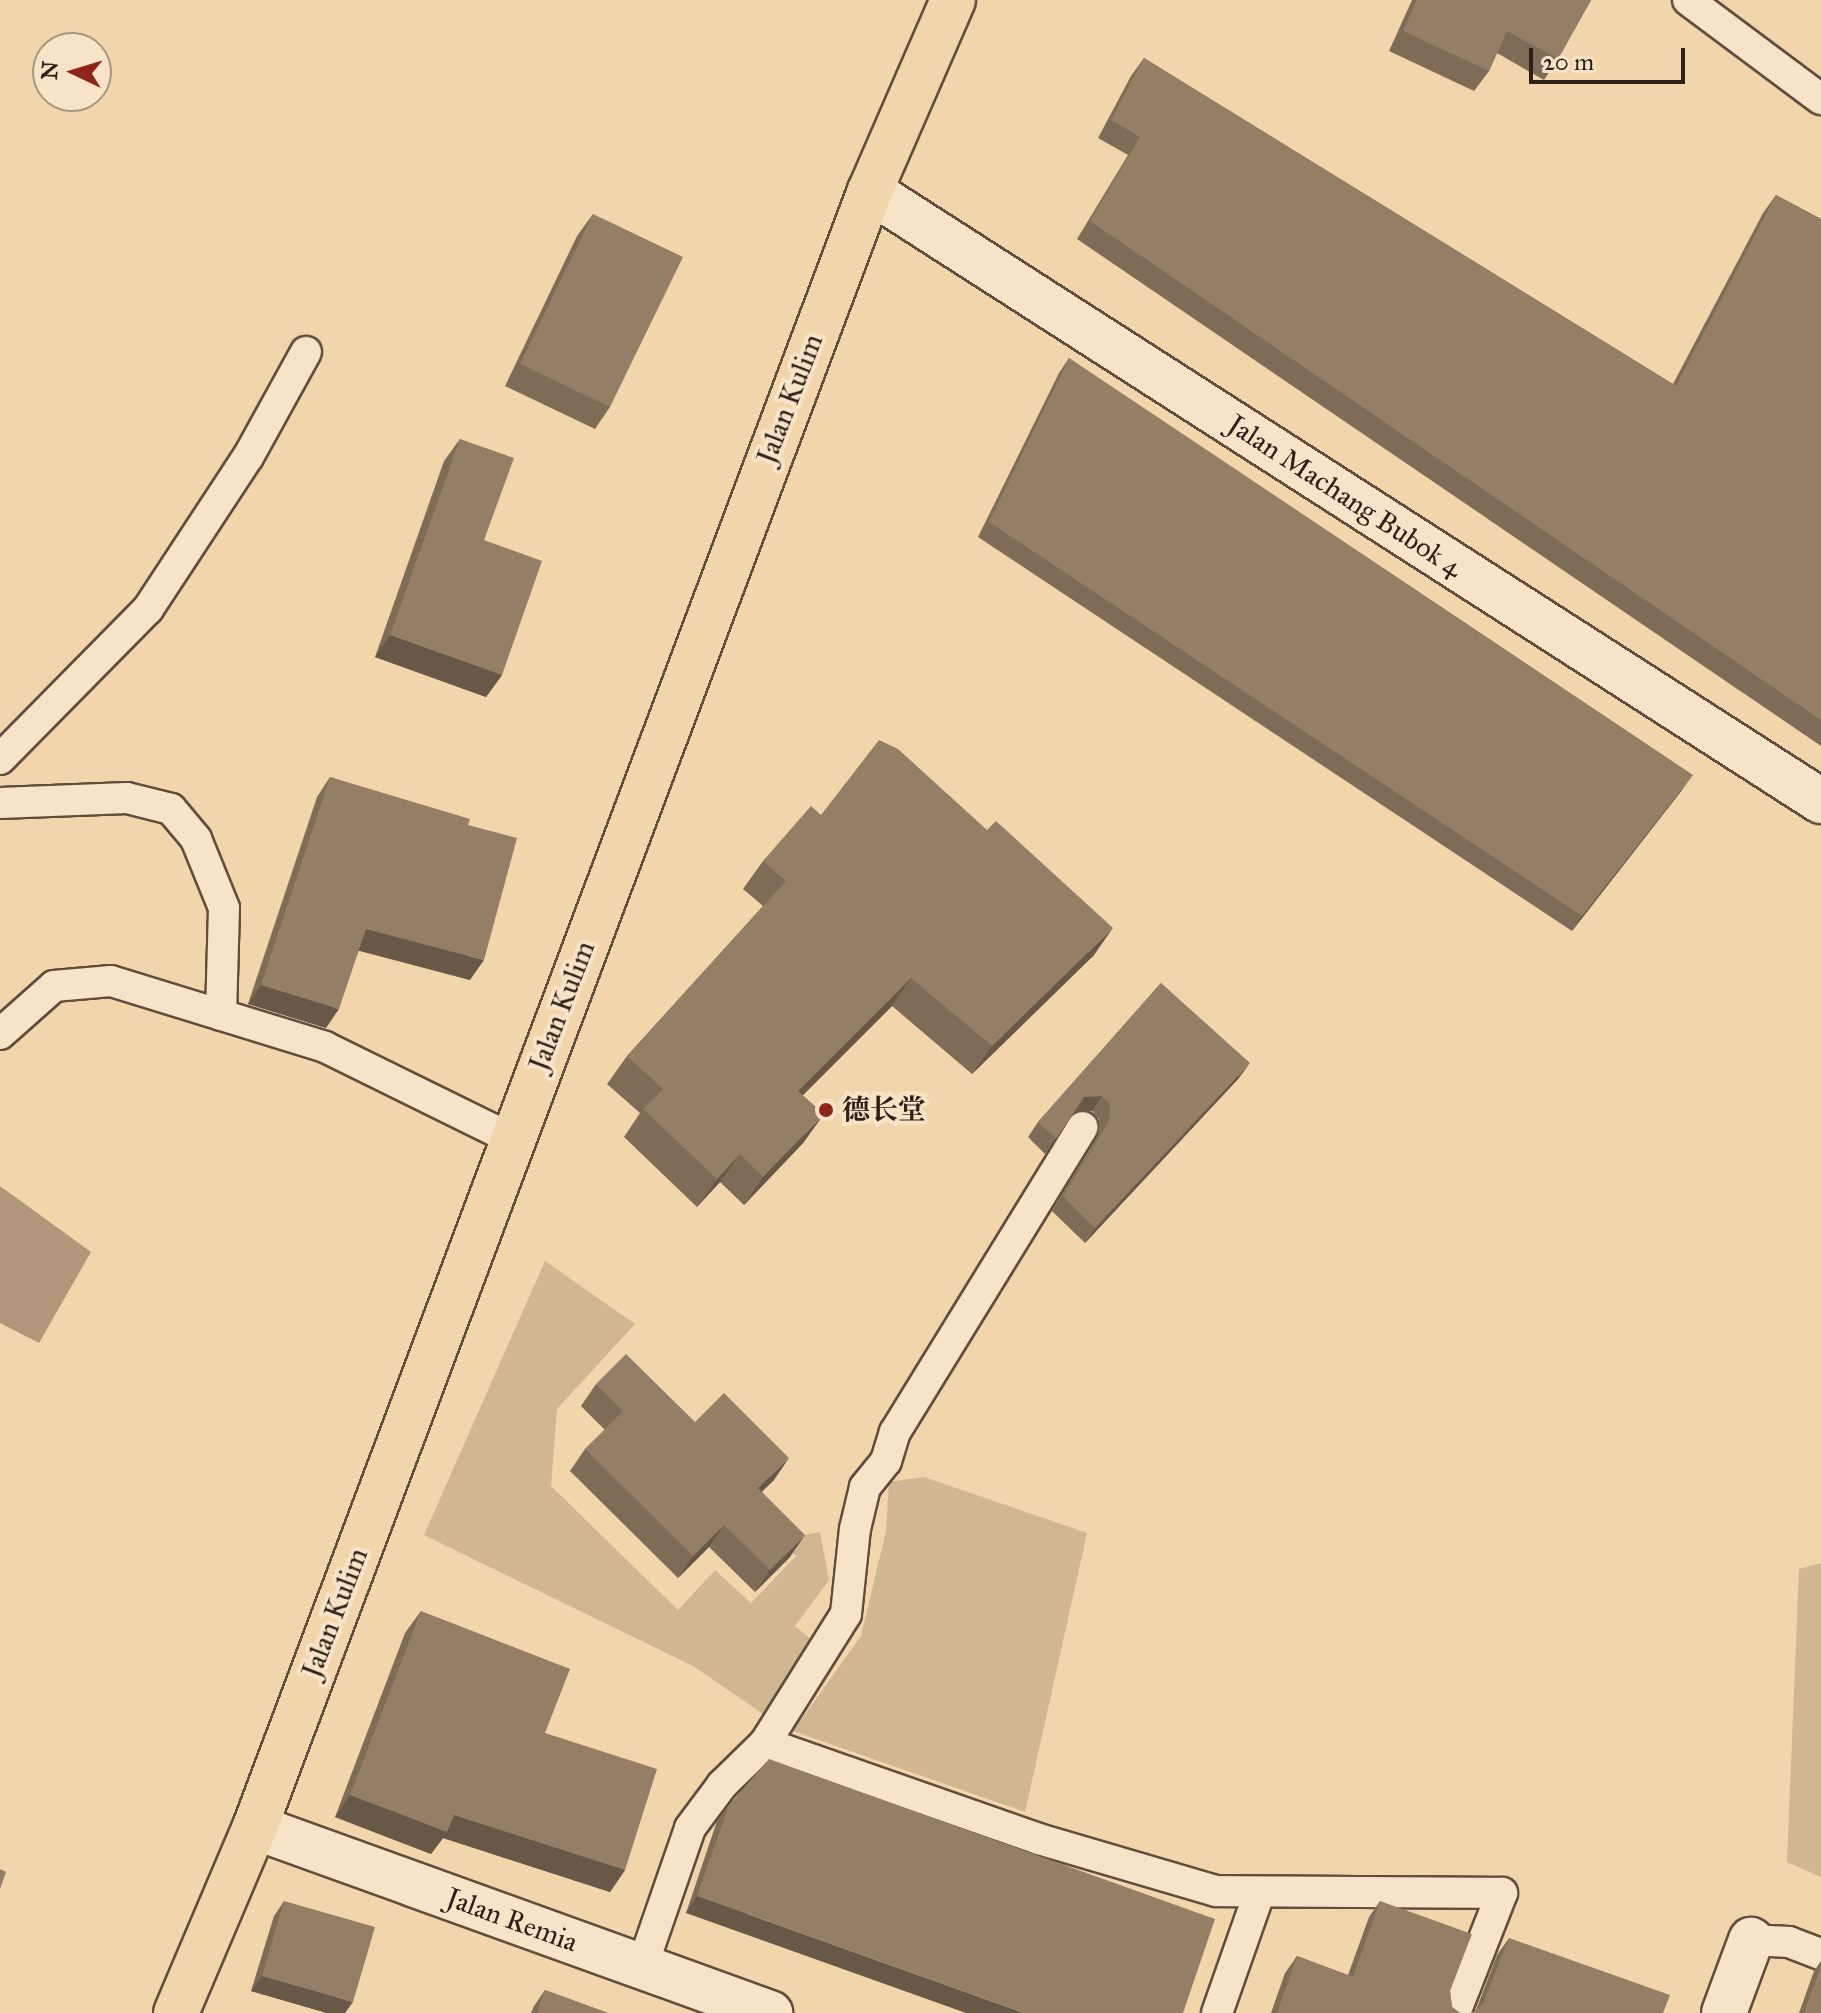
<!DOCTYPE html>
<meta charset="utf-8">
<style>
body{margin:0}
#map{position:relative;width:1821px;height:2013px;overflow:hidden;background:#f2d5ab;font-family:"IM FELL Great Primer","Noto Serif SC",serif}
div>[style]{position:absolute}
.green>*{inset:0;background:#d1b692}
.water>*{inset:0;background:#b09779}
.roads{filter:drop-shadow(2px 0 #604d3e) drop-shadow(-2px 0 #604d3e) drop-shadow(0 2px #604d3e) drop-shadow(0 -2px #604d3e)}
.service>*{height:30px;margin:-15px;padding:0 15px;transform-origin:15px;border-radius:15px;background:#f7e4c8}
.minor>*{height:44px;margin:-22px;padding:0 22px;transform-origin:22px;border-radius:22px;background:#f7e4c8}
.primary>*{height:44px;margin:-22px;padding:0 22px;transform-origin:22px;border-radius:22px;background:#f2d5ab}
.wall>*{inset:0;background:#7f6c57}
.shaded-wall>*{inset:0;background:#685847}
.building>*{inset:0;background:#947e65}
.dots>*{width:22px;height:22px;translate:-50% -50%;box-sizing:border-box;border:4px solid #f7e4c8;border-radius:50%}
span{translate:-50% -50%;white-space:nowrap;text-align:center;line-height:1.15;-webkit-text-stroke:8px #f7e4c8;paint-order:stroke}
.street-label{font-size:28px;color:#2f2019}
.poi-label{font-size:28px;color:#2f2019;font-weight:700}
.left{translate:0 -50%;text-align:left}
.north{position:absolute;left:32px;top:32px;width:80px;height:80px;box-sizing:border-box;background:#f7e4c8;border:2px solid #a79682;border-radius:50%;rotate:274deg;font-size:22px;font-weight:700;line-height:32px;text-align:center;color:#2f2019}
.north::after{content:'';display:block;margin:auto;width:28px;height:36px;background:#8f2418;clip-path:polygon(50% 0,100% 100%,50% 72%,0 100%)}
.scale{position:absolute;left:1529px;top:48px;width:156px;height:36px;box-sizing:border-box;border:4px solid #2f2019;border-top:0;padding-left:10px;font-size:24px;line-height:28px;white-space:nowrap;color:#2f2019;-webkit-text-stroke:6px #f7e4c8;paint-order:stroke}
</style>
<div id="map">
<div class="green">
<i style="clip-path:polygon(545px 1261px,635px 1324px,557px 1409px,551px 1486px,678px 1610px,715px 1570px,751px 1603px,796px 1556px,781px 1540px,820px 1532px,829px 1580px,795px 1626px,813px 1641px,763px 1714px,693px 1666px,424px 1535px)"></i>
<i style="clip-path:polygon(924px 1477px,1087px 1533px,1025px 1812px,793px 1731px,861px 1636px,886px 1531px,889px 1482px)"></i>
<i style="clip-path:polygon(1821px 1563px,1821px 1877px,1787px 1862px,1799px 1569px)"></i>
</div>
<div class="water">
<i style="clip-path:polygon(0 1186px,91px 1252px,39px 1343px,0 1323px)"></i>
</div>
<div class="roads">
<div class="service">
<i style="left:1688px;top:0;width:166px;rotate:36.7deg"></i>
<i style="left:0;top:759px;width:211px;rotate:-45.4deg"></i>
<i style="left:148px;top:609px;width:182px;rotate:-56.7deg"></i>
<i style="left:248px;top:457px;width:120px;rotate:-61.1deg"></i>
<i style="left:0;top:803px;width:127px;rotate:-2.3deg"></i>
<i style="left:127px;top:798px;width:45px;rotate:14deg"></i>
<i style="left:171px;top:809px;width:39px;rotate:50deg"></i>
<i style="left:196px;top:839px;width:74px;rotate:67.9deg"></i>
<i style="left:224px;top:908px;width:107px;rotate:91.6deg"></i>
<i style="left:0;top:1034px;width:72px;rotate:-41.6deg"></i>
<i style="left:54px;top:986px;width:57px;rotate:-5deg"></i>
<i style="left:111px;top:981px;width:224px;rotate:17.1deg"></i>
<i style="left:325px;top:1047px;width:208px;rotate:26.2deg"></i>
<i style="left:765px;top:1743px;width:290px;rotate:19.3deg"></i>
<i style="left:1039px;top:1839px;width:184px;rotate:16.4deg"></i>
<i style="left:1216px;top:1891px;width:286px;rotate:0.4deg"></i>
<i style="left:1502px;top:1893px;width:129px;rotate:111.4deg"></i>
<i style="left:1751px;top:1940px;width:38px;rotate:3deg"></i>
<i style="left:1789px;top:1942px;width:34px;rotate:21deg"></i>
<i style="left:642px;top:1967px;width:147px;rotate:-70.9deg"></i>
<i style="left:690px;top:1828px;width:54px;rotate:-53.3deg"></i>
<i style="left:722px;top:1785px;width:60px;rotate:-44.3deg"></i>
<i style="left:765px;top:1743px;width:152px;rotate:-57.9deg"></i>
<i style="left:846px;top:1614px;width:85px;rotate:-84deg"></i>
<i style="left:855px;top:1529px;width:43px;rotate:-76.6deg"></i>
<i style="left:865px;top:1487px;width:33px;rotate:-51deg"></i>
<i style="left:886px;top:1461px;width:30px;rotate:-73deg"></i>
<i style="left:895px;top:1432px;width:358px;rotate:-58.4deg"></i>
<i style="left:1217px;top:2013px;width:126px;rotate:-70.6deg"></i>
</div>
<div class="minor">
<i style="left:870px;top:191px;width:1130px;rotate:32.68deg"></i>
<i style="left:255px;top:1827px;width:548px;rotate:19.86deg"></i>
<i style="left:1724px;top:2013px;width:78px;rotate:-69.7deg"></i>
</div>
<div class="primary">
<i style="left:176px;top:2013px;width:202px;rotate:-67deg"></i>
<i style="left:255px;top:1827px;width:1748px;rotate:-69.4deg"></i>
<i style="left:870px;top:191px;width:208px;rotate:-66.5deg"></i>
</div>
</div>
<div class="wall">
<i style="clip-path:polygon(1412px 0,1591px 0,1558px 59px,1544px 80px,1497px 53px,1489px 71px,1474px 91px,1389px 51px)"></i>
<i style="clip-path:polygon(1144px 58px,1673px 384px,1763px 213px,1776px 195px,1821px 219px,1821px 746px,1077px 239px,1128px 155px,1098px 138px,1131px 76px)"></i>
<i style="clip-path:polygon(593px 214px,610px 407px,595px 429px,505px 386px,577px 236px)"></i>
<i style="clip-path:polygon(1069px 358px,1682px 790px,1572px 931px,978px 537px,1059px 373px)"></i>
<i style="clip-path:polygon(460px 439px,502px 675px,486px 697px,375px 657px,444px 461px)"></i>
<i style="clip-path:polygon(330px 777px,468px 825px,470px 980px,359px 950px,326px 1028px,248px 1004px,317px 797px)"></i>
<i style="clip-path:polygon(821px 815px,1094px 955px,972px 1074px,892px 1006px,803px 1095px,804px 1142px,744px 1205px,720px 1182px,697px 1207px,624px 1137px,640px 1113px,607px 1084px,627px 1056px,763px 906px,743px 889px,763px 861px)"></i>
<i style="clip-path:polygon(1161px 983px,1239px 1078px,1085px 1243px,1052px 1211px,1098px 1136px,1099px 1119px,1092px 1111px,1074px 1112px,1045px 1154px,1028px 1137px,1038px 1122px)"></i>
<i style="clip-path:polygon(596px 1384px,695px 1422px,774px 1480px,762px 1491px,790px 1557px,755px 1592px,709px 1547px,678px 1578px,570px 1471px,585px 1449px,605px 1430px,581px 1406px)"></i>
<i style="clip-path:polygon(421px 1611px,545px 1733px,625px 1870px,610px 1892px,443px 1838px,431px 1854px,335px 1817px,405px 1633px)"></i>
<i style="clip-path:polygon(729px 1805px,1215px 1919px,686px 1913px,717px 1821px)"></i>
<i style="clip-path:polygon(284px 1901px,345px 2013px,327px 2013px,251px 1991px,274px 1916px)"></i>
<i style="clip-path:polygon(1380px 1901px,1450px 1991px,1452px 2007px,1460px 2013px,1271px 2013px,1285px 1973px,1297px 1956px,1348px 1975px,1369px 1917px)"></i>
<i style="clip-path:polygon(1509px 1938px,1663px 2013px,1476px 2010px,1497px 1955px)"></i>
<i style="clip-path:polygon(1821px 1961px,1821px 2013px,1799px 2013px,1814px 1971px)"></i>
<i style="clip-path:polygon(545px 1990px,608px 2013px,531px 2013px,534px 2006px)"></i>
</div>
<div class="shaded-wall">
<i style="clip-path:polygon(390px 635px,502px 675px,486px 697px,375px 657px)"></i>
<i style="clip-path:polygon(1693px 775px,1682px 790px,1572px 931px,1582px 916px)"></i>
<i style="clip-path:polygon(1113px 928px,1094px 955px,972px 1074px,992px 1046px)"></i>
<i style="clip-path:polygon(366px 929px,484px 960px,470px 980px,352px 949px)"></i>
<i style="clip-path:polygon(911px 978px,892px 1006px,779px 1119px,798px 1091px)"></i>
<i style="clip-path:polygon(261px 985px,339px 1009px,326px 1028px,248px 1004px)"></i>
<i style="clip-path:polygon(1250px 1063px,1239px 1078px,1085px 1243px,1095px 1228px)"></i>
<i style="clip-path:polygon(1102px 1096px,1092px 1111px,1074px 1112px,1084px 1097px)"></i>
<i style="clip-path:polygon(824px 1114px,804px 1142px,744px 1205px,763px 1177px)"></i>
<i style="clip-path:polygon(740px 1154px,720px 1182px,697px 1207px,717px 1179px)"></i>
<i style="clip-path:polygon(789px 1458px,774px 1480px,743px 1510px,758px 1488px)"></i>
<i style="clip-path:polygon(724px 1525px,709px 1547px,678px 1578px,693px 1556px)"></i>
<i style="clip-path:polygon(805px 1535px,790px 1557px,755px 1592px,770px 1570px)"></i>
<i style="clip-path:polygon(350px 1795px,454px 1815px,625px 1870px,610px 1892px,443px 1838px,431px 1854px,335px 1817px)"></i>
<i style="clip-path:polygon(697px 1896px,1024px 2013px,966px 2013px,686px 1913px)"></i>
<i style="clip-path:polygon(262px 1976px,353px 2002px,345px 2013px,327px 2013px,251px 1991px)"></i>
</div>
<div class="building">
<i style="clip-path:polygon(1417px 0,1591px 0,1558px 59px,1507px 31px,1489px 71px,1403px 31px)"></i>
<i style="clip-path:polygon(1144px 58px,1676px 386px,1776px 195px,1821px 219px,1821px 720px,1090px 221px,1140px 137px,1111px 120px)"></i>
<i style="clip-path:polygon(593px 214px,683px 257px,610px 407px,520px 364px)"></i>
<i style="clip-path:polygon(1069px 358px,1693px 775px,1582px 916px,989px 522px)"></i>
<i style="clip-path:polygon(460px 439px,514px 458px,484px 540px,542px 561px,502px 675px,390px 635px)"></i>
<i style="clip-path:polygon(879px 740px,898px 749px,987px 830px,996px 821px,1113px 928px,992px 1046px,911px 978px,798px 1091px,824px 1114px,763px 1177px,740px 1154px,717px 1179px,643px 1109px,663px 1089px,627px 1056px,786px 881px,763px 861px,811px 806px,821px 815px)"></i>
<i style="clip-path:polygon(330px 777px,470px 819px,468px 825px,517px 838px,484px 960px,366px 929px,339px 1009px,261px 985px)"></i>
<i style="clip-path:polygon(1161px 983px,1250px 1063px,1095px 1228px,1063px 1196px,1109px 1121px,1110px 1104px,1102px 1096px,1084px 1097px,1056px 1139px,1038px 1122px)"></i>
<i style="clip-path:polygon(626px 1354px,695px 1422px,724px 1393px,789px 1458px,758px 1488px,805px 1535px,770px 1570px,724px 1525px,693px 1556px,585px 1449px,623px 1411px,596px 1384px)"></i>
<i style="clip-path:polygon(421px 1611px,570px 1669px,545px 1733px,657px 1769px,625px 1870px,454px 1815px,447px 1832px,350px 1795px)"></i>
<i style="clip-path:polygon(769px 1759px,1215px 1919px,1183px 2013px,1024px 2013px,697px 1896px,729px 1805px)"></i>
<i style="clip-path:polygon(0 1869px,6px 1872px,0 1889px)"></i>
<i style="clip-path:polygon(284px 1901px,375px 1927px,353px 2002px,262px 1976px)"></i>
<i style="clip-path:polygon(1380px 1901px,1472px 1934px,1450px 1991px,1452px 2007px,1460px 2013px,1277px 2013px,1297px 1956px,1353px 1977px)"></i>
<i style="clip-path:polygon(1509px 1938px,1670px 1995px,1663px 2013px,1471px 2013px,1483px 2004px)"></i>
<i style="clip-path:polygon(1821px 1966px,1821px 2013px,1804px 2013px)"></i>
<i style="clip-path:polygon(545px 1990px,608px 2013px,537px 2013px)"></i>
</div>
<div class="dots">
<i style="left:826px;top:1110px;background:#8f2418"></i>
</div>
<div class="street-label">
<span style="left:790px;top:399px;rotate:-69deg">Jalan Kulim</span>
<span style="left:1345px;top:496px;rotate:33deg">Jalan Machang Bubok 4</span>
<span style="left:562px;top:1006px;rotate:-69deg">Jalan Kulim</span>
<span style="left:335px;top:1613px;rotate:-69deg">Jalan Kulim</span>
<span style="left:512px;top:1920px;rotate:20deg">Jalan Remia</span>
</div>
<div class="poi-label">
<span class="left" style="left:842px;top:1110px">德长堂</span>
</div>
<div class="north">N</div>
<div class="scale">20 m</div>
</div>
